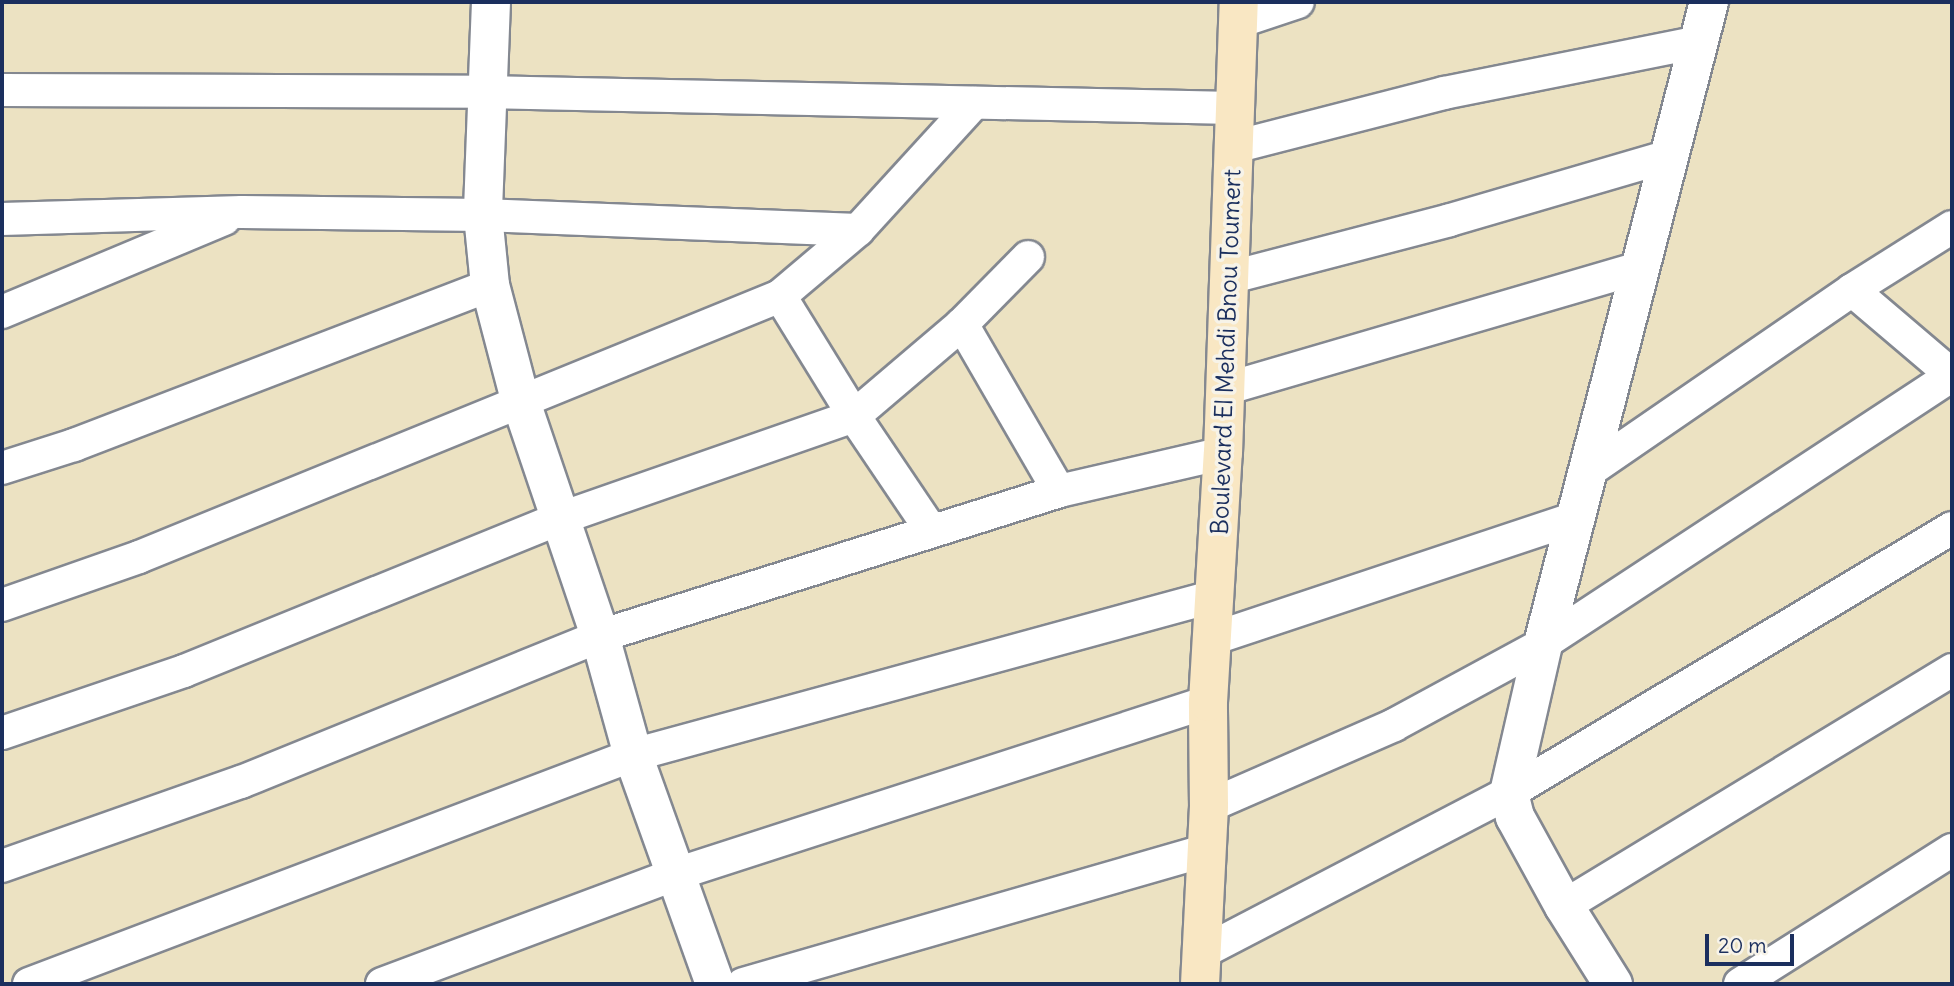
<!DOCTYPE html>
<style>
body{margin:0}
#map{position:relative;width:1954px;height:986px;overflow:hidden;background:#ece2c2;font-family:Delius,sans-serif}
div>[style]{position:absolute}
.roads{filter:drop-shadow(2px 0 #848890) drop-shadow(-2px 0 #848890) drop-shadow(0 2px #848890) drop-shadow(0 -2px #848890)}
.minor>*{height:32px;margin:-16px;padding:0 16px;transform-origin:16px;border-radius:16px;background:#fff}
.tertiary>*{height:38px;margin:-19px;padding:0 19px;transform-origin:19px;border-radius:19px;background:#fff}
.secondary>*{height:38px;margin:-19px;padding:0 19px;transform-origin:19px;border-radius:19px;background:#f9e7c3}
span{translate:-50% -50%;white-space:nowrap;text-align:center;line-height:1.15;-webkit-text-stroke:7px #f7f3e8;paint-order:stroke}
.street-label{font-size:24px;color:#1b2f5e}
.frame{position:absolute;inset:0;border:4px solid #1b2f5e;pointer-events:none}
.scale{position:absolute;left:1705px;top:934px;width:89px;height:32px;box-sizing:border-box;border:4px solid #1b2f5e;border-top:0;padding-left:9px;font-size:21px;line-height:24px;white-space:nowrap;color:#1b2f5e;-webkit-text-stroke:5px #f7f3e8;paint-order:stroke}
</style>
<div id="map">
<div class="roads">
<div class="minor">
<i style="left:1238px;top:22px;width:63px;rotate:-18.4deg"></i>
<i style="left:2px;top:90px;width:486px;rotate:0.2deg"></i>
<i style="left:488px;top:92px;width:746px;rotate:1.23deg"></i>
<i style="left:1234px;top:147px;width:217px;rotate:-14.4deg"></i>
<i style="left:1444px;top:93px;width:260px;rotate:-11.3deg"></i>
<i style="left:2px;top:219px;width:240px;rotate:-1.7deg"></i>
<i style="left:242px;top:212px;width:241px;rotate:0.7deg"></i>
<i style="left:483px;top:215px;width:375px;rotate:2.3deg"></i>
<i style="left:858px;top:230px;width:172px;rotate:-47.6deg"></i>
<i style="left:1228px;top:278px;width:229px;rotate:-14.6deg"></i>
<i style="left:1450px;top:220px;width:228px;rotate:-16.3deg"></i>
<i style="left:1852px;top:290px;width:131px;rotate:40.4deg"></i>
<i style="left:780px;top:296px;width:141px;rotate:58.3deg"></i>
<i style="left:854px;top:416px;width:138px;rotate:56deg"></i>
<i style="left:2px;top:312px;width:241px;rotate:-22.7deg"></i>
<i style="left:962px;top:324px;width:193px;rotate:59.9deg"></i>
<i style="left:1225px;top:389px;width:432px;rotate:-16.3deg"></i>
<i style="left:2px;top:468px;width:76px;rotate:-17.7deg"></i>
<i style="left:74px;top:445px;width:446px;rotate:-21deg"></i>
<i style="left:1586px;top:473px;width:323px;rotate:-34.5deg"></i>
<i style="left:1852px;top:290px;width:118px;rotate:-32.2deg"></i>
<i style="left:2px;top:605px;width:145px;rotate:-19.3deg"></i>
<i style="left:139px;top:557px;width:692px;rotate:-22.15deg"></i>
<i style="left:780px;top:296px;width:102px;rotate:-40.2deg"></i>
<i style="left:1212px;top:639px;width:383px;rotate:-18.4deg"></i>
<i style="left:2px;top:733px;width:192px;rotate:-18.8deg"></i>
<i style="left:184px;top:671px;width:407px;rotate:-22.1deg"></i>
<i style="left:561px;top:518px;width:310px;rotate:-19.2deg"></i>
<i style="left:854px;top:416px;width:142px;rotate:-40.4deg"></i>
<i style="left:962px;top:324px;width:94px;rotate:-45.4deg"></i>
<i style="left:1209px;top:806px;width:202px;rotate:-23.6deg"></i>
<i style="left:1394px;top:725px;width:170px;rotate:-28.5deg"></i>
<i style="left:1543px;top:644px;width:490px;rotate:-33.3deg"></i>
<i style="left:2px;top:866px;width:253px;rotate:-19.4deg"></i>
<i style="left:241px;top:782px;width:388px;rotate:-22.1deg"></i>
<i style="left:600px;top:636px;width:481px;rotate:-17.5deg"></i>
<i style="left:1059px;top:491px;width:168px;rotate:-13deg"></i>
<i style="left:1564px;top:906px;width:454px;rotate:-31.3deg"></i>
<i style="left:1203px;top:952px;width:345px;rotate:-27.5deg"></i>
<i style="left:1509px;top:793px;width:516px;rotate:-30.89deg"></i>
<i style="left:29px;top:984px;width:646px;rotate:-20.76deg"></i>
<i style="left:633px;top:755px;width:603px;rotate:-15.28deg"></i>
<i style="left:382px;top:984px;width:311px;rotate:-20.5deg"></i>
<i style="left:673px;top:875px;width:562px;rotate:-17.92deg"></i>
<i style="left:743px;top:984px;width:482px;rotate:-16.1deg"></i>
<i style="left:1740px;top:984px;width:251px;rotate:-32.3deg"></i>
</div>
<div class="tertiary">
<i style="left:491px;top:2px;width:213px;rotate:92.2deg"></i>
<i style="left:483px;top:215px;width:70px;rotate:84.3deg"></i>
<i style="left:490px;top:285px;width:118px;rotate:75.3deg"></i>
<i style="left:520px;top:399px;width:250px;rotate:71.3deg"></i>
<i style="left:600px;top:636px;width:123px;rotate:74.5deg"></i>
<i style="left:633px;top:755px;width:243px;rotate:70.3deg"></i>
<i style="left:1613px;top:984px;width:92px;rotate:-122.1deg"></i>
<i style="left:1564px;top:906px;width:102px;rotate:-118.8deg"></i>
<i style="left:1515px;top:817px;width:25px;rotate:-104deg"></i>
<i style="left:1509px;top:793px;width:153px;rotate:-77.1deg"></i>
<i style="left:1543px;top:644px;width:663px;rotate:-75.5deg"></i>
</div>
<div class="secondary">
<i style="left:1200px;top:984px;width:178px;rotate:-87.1deg"></i>
<i style="left:1209px;top:806px;width:104px;rotate:-90.6deg"></i>
<i style="left:1208px;top:702px;width:249px;rotate:-86.6deg"></i>
<i style="left:1223px;top:453px;width:451px;rotate:-88deg"></i>
</div>
</div>
<div class="street-label">
<span style="left:1226px;top:352px;rotate:-88deg">Boulevard El Mehdi Bnou Toumert</span>
</div>
<div class="frame"></div>
<div class="scale">20 m</div>
</div>
